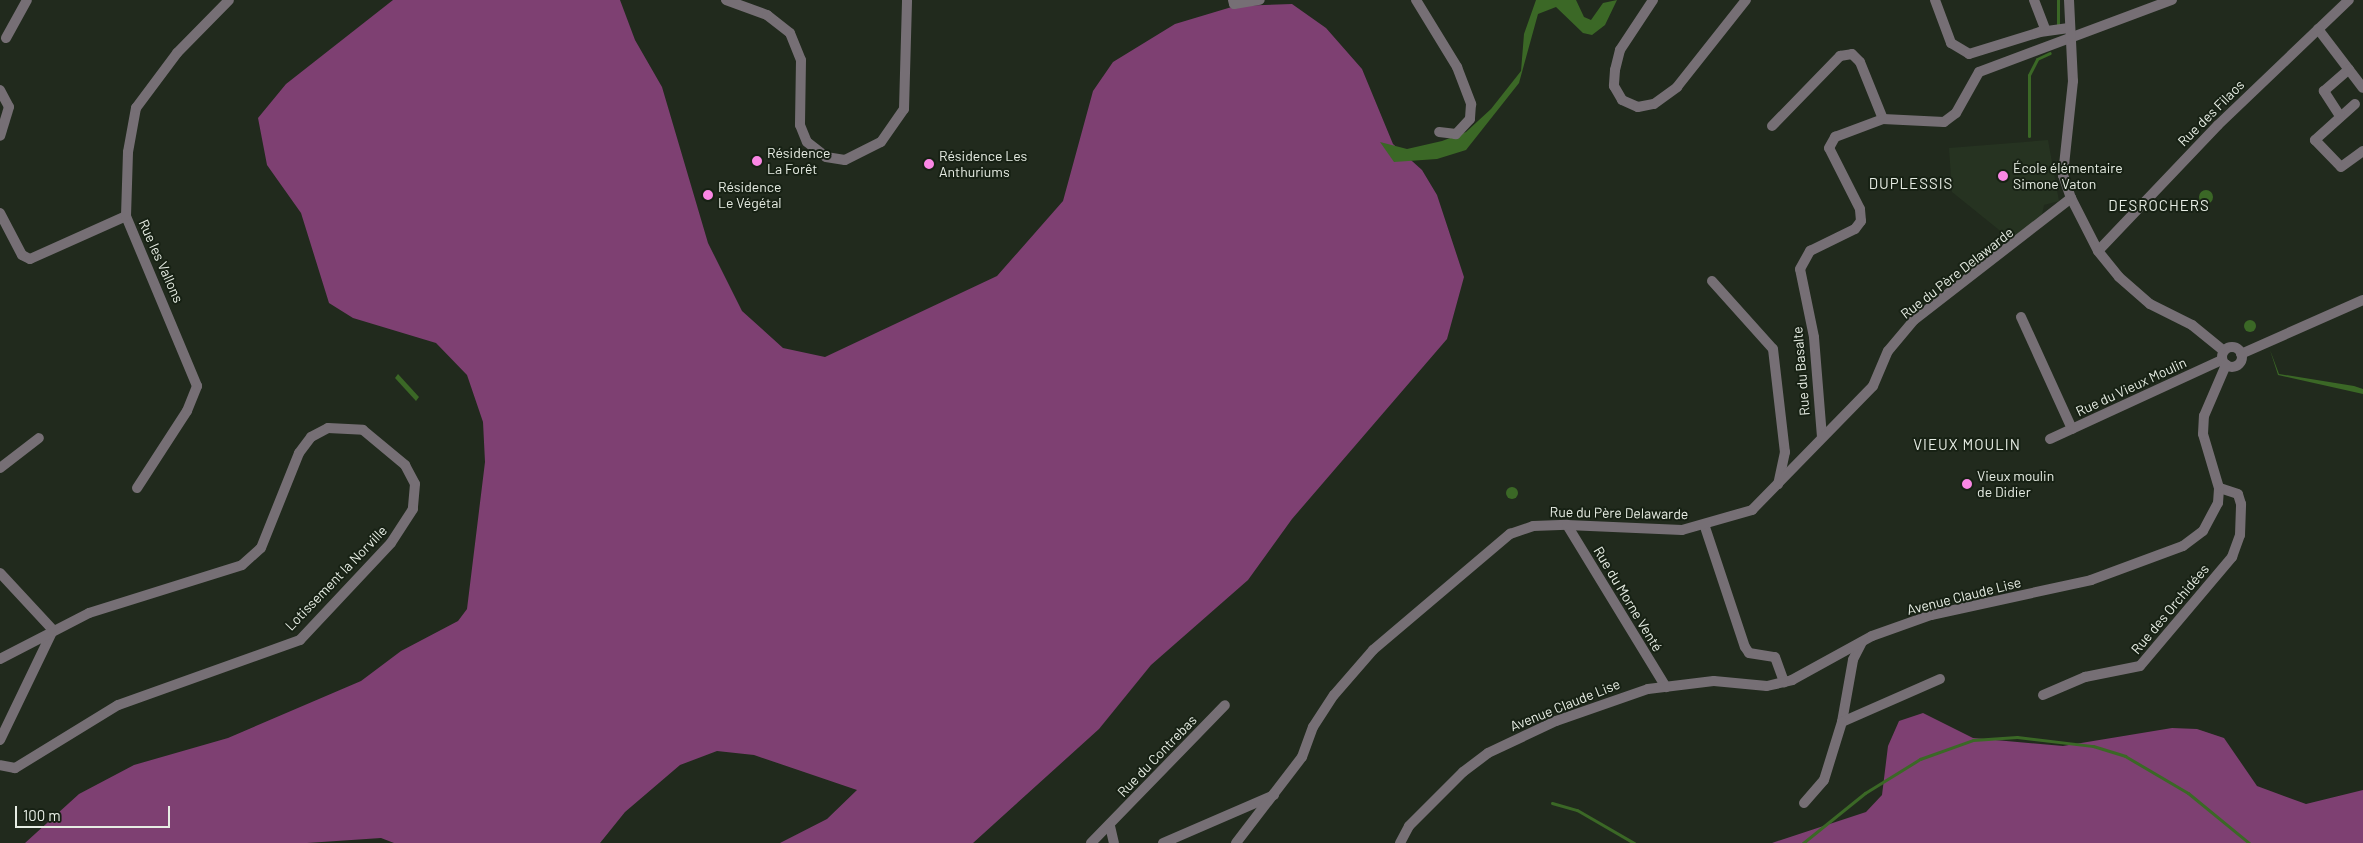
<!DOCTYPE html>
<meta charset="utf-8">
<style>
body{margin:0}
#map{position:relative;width:2363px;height:843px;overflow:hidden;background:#212a1d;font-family:Barlow,sans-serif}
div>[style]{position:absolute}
.built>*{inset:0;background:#263321}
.forest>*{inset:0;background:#7e4072}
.water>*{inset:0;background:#3b6826}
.round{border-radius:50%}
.stream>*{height:3px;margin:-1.5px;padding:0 1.5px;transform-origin:1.5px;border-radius:1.5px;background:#3b6826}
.minor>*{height:10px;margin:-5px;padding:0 5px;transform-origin:5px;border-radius:5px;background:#766f75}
.tertiary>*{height:10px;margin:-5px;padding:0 5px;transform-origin:5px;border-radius:5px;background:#766f75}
.tertiary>.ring{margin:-5px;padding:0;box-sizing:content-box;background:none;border:10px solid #766f75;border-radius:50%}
.dots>*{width:14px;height:14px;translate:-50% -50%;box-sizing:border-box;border:2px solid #172114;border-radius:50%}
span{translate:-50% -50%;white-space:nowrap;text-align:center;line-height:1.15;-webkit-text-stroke:4px #172114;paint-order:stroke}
.street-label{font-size:14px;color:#e7ede4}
.poi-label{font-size:14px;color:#e7ede4}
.left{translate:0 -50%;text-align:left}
.neighbourhood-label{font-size:15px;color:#e7ede4;letter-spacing:1px}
.scale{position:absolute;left:15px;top:806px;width:155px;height:22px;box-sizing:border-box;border:2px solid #e7ede4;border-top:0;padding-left:6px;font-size:15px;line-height:18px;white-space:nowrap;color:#e7ede4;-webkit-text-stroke:4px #172114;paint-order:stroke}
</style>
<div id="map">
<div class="built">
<i style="clip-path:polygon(2048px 140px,2059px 201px,2044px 205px,2042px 215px,2014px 242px,1952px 192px,1949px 148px)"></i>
</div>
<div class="forest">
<i style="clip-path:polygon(393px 0,620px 0,635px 40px,662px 87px,708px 243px,742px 311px,783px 348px,825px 357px,997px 276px,1063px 201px,1093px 91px,1113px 62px,1175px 24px,1235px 6px,1292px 4px,1326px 28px,1362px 69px,1393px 144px,1422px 170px,1437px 195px,1464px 277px,1447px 339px,1292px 519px,1248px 580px,1151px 665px,1099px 729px,973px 843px,780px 843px,827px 819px,857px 790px,754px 755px,717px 751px,680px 765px,625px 812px,600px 843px,394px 843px,381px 838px,307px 843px,25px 843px,79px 794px,134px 765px,228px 738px,361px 681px,401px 651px,458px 621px,467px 609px,485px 462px,483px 422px,467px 375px,436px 343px,353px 318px,329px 303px,301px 213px,267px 165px,258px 118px,286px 84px)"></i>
<i style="clip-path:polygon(1923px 713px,1973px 738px,2063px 746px,2172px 728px,2197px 729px,2224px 738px,2257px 786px,2306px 804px,2363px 790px,2363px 843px,1772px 843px,1866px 812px,1882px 795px,1888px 746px,1899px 721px)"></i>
</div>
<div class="water">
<i style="clip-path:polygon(1536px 0,1576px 0,1584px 17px,1591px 20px,1603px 3px,1617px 0,1605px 25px,1592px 35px,1583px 33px,1556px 7px,1538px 14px,1519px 83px,1466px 150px,1437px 159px,1394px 162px,1380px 142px,1407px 149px,1442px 141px,1466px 132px,1491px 109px,1521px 71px,1524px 34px)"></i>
<i class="round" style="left:2199px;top:190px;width:14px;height:14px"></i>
<i class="round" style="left:2244px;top:320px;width:12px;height:12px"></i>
<i style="clip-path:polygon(2270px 350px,2279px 374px,2354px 386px,2363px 389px,2363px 394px,2278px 375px)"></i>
<i style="clip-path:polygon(398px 374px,419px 397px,416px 401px,395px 378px)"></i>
<i class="round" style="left:1506px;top:487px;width:12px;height:12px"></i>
</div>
<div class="stream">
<i style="left:2058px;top:25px;width:25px;rotate:-90deg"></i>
<i style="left:2029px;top:136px;width:61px;rotate:-90deg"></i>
<i style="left:2029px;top:75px;width:18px;rotate:-63deg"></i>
<i style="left:2037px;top:59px;width:14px;rotate:-25deg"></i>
<i style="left:1552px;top:803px;width:26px;rotate:16deg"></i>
<i style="left:1577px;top:810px;width:66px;rotate:30.1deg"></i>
<i style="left:1803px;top:843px;width:80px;rotate:-38.9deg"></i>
<i style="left:1865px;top:793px;width:65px;rotate:-31.7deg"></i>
<i style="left:1920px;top:759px;width:56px;rotate:-19.7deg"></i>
<i style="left:1973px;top:740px;width:44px;rotate:-3.9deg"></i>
<i style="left:2017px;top:737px;width:77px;rotate:6.8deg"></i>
<i style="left:2093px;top:746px;width:34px;rotate:17deg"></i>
<i style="left:2125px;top:756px;width:73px;rotate:30.4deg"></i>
<i style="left:2188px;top:793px;width:79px;rotate:39.3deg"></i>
</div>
<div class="minor">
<i style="left:726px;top:0;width:44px;rotate:20.1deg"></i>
<i style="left:767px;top:15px;width:29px;rotate:38deg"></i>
<i style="left:790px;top:33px;width:29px;rotate:68deg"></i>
<i style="left:801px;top:60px;width:65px;rotate:90.9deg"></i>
<i style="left:800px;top:125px;width:18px;rotate:68deg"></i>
<i style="left:807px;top:142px;width:24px;rotate:38deg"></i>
<i style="left:826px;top:157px;width:19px;rotate:9deg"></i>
<i style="left:845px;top:160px;width:40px;rotate:-26.6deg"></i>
<i style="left:881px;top:142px;width:40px;rotate:-55.1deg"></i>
<i style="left:904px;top:109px;width:109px;rotate:-88.4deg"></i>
<i style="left:1233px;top:0;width:4px;rotate:76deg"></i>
<i style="left:1234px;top:4px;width:26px;rotate:-9deg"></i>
<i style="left:1416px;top:0;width:79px;rotate:58.5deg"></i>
<i style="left:1457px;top:67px;width:40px;rotate:69deg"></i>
<i style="left:1471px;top:104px;width:15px;rotate:94deg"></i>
<i style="left:1470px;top:119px;width:21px;rotate:133deg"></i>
<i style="left:1456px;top:134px;width:17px;rotate:-173deg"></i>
<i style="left:1653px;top:0;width:60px;rotate:123.4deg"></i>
<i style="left:1620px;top:50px;width:21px;rotate:104deg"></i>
<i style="left:1615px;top:70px;width:16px;rotate:94deg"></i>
<i style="left:1614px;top:86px;width:16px;rotate:60deg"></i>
<i style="left:1622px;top:100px;width:17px;rotate:24deg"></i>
<i style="left:1638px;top:107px;width:16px;rotate:-11deg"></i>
<i style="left:1654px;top:104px;width:29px;rotate:-36deg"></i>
<i style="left:1677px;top:87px;width:111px;rotate:-51.6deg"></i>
<i style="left:1935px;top:0;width:46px;rotate:69.6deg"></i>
<i style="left:1951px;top:43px;width:21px;rotate:31deg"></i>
<i style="left:1969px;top:54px;width:74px;rotate:-17.2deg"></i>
<i style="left:2040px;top:32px;width:29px;rotate:-8deg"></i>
<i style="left:2034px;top:0;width:33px;rotate:69deg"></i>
<i style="left:2318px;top:29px;width:74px;rotate:52.7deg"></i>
<i style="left:6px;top:38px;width:43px;rotate:-61.1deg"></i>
<i style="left:0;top:90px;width:19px;rotate:62deg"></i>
<i style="left:9px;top:107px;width:30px;rotate:107deg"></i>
<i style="left:2355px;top:104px;width:54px;rotate:138deg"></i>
<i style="left:2315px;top:140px;width:37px;rotate:46deg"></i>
<i style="left:2341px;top:167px;width:27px;rotate:-36deg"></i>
<i style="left:2340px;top:116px;width:30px;rotate:-123deg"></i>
<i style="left:2324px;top:91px;width:33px;rotate:-41deg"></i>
<i style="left:1772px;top:126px;width:98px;rotate:-45.8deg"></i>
<i style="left:1840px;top:56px;width:12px;rotate:-9deg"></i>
<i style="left:1852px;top:54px;width:11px;rotate:45deg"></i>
<i style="left:1860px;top:62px;width:61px;rotate:68deg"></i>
<i style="left:0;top:213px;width:47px;rotate:62.4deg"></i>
<i style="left:22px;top:255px;width:9px;rotate:27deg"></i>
<i style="left:30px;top:259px;width:105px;rotate:-24.1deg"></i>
<i style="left:2098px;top:251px;width:174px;rotate:-46.4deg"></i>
<i style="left:2218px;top:125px;width:181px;rotate:-43.7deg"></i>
<i style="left:1712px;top:281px;width:91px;rotate:48.1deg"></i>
<i style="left:1773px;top:349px;width:104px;rotate:83.4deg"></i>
<i style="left:1785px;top:452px;width:33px;rotate:102deg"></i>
<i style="left:2021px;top:317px;width:123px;rotate:65.5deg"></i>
<i style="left:1822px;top:437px;width:100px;rotate:-94.6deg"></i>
<i style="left:1814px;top:337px;width:69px;rotate:-101.6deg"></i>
<i style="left:1800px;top:269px;width:21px;rotate:-61deg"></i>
<i style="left:1810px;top:251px;width:50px;rotate:-26.1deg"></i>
<i style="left:1855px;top:229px;width:10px;rotate:-53deg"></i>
<i style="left:1861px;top:221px;width:12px;rotate:-95deg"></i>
<i style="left:1860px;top:209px;width:68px;rotate:-116.9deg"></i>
<i style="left:1829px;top:148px;width:13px;rotate:-61deg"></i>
<i style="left:1835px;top:137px;width:51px;rotate:-20.6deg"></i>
<i style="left:1883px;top:119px;width:61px;rotate:2.8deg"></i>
<i style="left:1944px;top:122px;width:15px;rotate:-37deg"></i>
<i style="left:1956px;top:113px;width:47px;rotate:-60.7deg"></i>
<i style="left:1979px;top:72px;width:206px;rotate:-20.5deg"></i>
<i style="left:2050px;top:439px;width:189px;rotate:-24.7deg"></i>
<i style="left:0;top:468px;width:49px;rotate:-37.6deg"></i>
<i style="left:137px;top:488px;width:92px;rotate:-57deg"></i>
<i style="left:187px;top:411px;width:27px;rotate:-68deg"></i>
<i style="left:197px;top:386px;width:184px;rotate:-112.7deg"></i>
<i style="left:126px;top:216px;width:64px;rotate:-88.2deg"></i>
<i style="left:128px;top:152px;width:45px;rotate:-79.7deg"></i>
<i style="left:136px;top:108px;width:69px;rotate:-53.3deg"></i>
<i style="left:177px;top:53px;width:74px;rotate:-45.5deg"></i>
<i style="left:1567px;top:525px;width:190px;rotate:58.6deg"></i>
<i style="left:1705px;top:527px;width:126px;rotate:71.6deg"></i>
<i style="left:1745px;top:647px;width:7px;rotate:56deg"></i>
<i style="left:1749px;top:653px;width:26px;rotate:9deg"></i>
<i style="left:1775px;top:657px;width:27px;rotate:70deg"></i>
<i style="left:0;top:573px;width:78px;rotate:47.1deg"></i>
<i style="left:53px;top:630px;width:122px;rotate:115.7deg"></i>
<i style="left:1862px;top:642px;width:20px;rotate:117deg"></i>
<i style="left:1853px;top:660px;width:63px;rotate:100.1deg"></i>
<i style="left:1842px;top:722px;width:107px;rotate:-23.7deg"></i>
<i style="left:0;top:659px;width:100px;rotate:-27.3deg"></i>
<i style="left:89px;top:613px;width:160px;rotate:-17.4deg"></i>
<i style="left:242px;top:565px;width:25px;rotate:-42deg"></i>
<i style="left:261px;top:548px;width:102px;rotate:-68.2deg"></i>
<i style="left:299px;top:453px;width:20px;rotate:-53deg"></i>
<i style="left:311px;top:437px;width:19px;rotate:-28deg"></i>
<i style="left:328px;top:428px;width:35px;rotate:3deg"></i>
<i style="left:363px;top:430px;width:55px;rotate:39.8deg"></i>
<i style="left:405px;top:465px;width:21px;rotate:62deg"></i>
<i style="left:415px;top:484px;width:25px;rotate:95deg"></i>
<i style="left:413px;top:509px;width:40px;rotate:122.9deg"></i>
<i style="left:391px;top:543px;width:133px;rotate:133.2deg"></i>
<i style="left:300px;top:640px;width:193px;rotate:160.3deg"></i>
<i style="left:118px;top:705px;width:121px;rotate:148.5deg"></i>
<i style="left:15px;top:768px;width:15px;rotate:-169deg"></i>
<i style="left:2043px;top:695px;width:46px;rotate:-23.2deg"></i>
<i style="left:2085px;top:677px;width:56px;rotate:-11.3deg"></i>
<i style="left:2140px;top:666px;width:143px;rotate:-49.8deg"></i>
<i style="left:2232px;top:557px;width:23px;rotate:-70deg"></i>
<i style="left:2240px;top:535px;width:31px;rotate:-88deg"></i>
<i style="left:2241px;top:504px;width:10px;rotate:-107deg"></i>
<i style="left:2238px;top:494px;width:20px;rotate:-162deg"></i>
<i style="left:1804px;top:803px;width:30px;rotate:-49deg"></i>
<i style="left:1824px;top:780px;width:61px;rotate:-72.8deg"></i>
<i style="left:1110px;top:826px;width:17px;rotate:77deg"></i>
<i style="left:1091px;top:843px;width:192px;rotate:-45.8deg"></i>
<i style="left:1163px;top:843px;width:121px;rotate:-23.4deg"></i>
<i style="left:1236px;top:843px;width:108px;rotate:-52.5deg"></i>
<i style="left:1302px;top:757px;width:32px;rotate:-70deg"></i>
<i style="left:1313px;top:727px;width:38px;rotate:-57deg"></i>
<i style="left:1334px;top:695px;width:60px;rotate:-49.1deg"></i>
<i style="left:1373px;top:650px;width:180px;rotate:-40.3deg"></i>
<i style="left:1510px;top:534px;width:24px;rotate:-19deg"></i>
<i style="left:1533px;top:526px;width:34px;rotate:-2deg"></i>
<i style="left:1567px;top:525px;width:115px;rotate:2.5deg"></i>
<i style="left:1682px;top:530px;width:73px;rotate:-15.9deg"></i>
<i style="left:1752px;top:510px;width:173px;rotate:-45.7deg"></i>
<i style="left:1873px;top:386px;width:38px;rotate:-67deg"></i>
<i style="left:1888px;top:351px;width:40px;rotate:-50deg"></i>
<i style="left:1914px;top:320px;width:199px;rotate:-37.8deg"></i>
</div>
<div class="tertiary">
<i style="left:2069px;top:0;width:81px;rotate:87.2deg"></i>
<i style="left:2073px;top:81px;width:95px;rotate:96.1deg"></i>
<i style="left:2063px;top:175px;width:24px;rotate:71deg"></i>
<i style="left:2071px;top:198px;width:59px;rotate:63deg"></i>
<i style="left:2098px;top:251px;width:33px;rotate:51deg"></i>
<i style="left:2119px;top:277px;width:41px;rotate:41.1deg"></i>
<i style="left:2150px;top:304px;width:47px;rotate:26.6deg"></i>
<i style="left:2192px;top:325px;width:41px;rotate:39.1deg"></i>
<i class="ring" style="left:2222px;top:347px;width:10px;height:10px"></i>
<i style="left:2241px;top:354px;width:133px;rotate:-23.9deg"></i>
<i style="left:1400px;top:843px;width:19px;rotate:-62deg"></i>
<i style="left:1409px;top:826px;width:76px;rotate:-45deg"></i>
<i style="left:1463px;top:772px;width:31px;rotate:-37deg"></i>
<i style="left:1488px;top:753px;width:75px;rotate:-25.2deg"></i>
<i style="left:1556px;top:721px;width:97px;rotate:-19.2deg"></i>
<i style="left:1648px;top:689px;width:66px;rotate:-6.9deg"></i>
<i style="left:1714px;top:681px;width:53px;rotate:5.4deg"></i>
<i style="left:1767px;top:686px;width:26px;rotate:-13deg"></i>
<i style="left:1792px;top:680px;width:91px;rotate:-28.8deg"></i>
<i style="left:1872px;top:636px;width:63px;rotate:-19.6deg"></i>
<i style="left:1931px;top:615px;width:164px;rotate:-12.3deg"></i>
<i style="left:2091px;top:580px;width:98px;rotate:-20.3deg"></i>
<i style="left:2183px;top:546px;width:25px;rotate:-37deg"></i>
<i style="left:2203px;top:531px;width:32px;rotate:-62deg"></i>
<i style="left:2218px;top:503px;width:15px;rotate:-86deg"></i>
<i style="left:2219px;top:488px;width:56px;rotate:-106.5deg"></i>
<i style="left:2203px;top:434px;width:18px;rotate:-87deg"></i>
<i style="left:2204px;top:416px;width:56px;rotate:-66.7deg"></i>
</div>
<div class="dots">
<i style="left:757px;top:161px;background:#fb87e5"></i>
<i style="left:929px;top:164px;background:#fb87e5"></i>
<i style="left:2003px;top:176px;background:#fb87e5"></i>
<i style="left:708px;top:195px;background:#fb87e5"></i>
<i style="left:1967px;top:484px;background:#fb87e5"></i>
</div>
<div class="street-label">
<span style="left:2211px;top:113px;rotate:-45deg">Rue des Filaos</span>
<span style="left:161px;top:261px;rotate:66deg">Rue les Vallons</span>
<span style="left:1957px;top:273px;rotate:-38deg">Rue du Père Delawarde</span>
<span style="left:1801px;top:371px;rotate:-95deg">Rue du Basalte</span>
<span style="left:2131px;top:387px;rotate:-25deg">Rue du Vieux Moulin</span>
<span style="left:1619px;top:513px;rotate:1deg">Rue du Père Delawarde</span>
<span style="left:336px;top:578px;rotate:-46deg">Lotissement la Norville</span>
<span style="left:1964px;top:596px;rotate:-14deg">Avenue Claude Lise</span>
<span style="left:1628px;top:599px;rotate:59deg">Rue du Morne Venté</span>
<span style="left:2170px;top:609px;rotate:-50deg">Rue des Orchidées</span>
<span style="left:1565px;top:705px;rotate:-22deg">Avenue Claude Lise</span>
<span style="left:1157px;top:756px;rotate:-46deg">Rue du Contrebas</span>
</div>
<div class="poi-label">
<span class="left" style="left:767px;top:161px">Résidence<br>La Forêt</span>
<span class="left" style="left:939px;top:164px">Résidence Les<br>Anthuriums</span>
<span class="left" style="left:2013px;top:176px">École élémentaire<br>Simone Vaton</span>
<span class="left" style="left:718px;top:195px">Résidence<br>Le Végétal</span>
<span class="left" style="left:1977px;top:484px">Vieux moulin<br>de Didier</span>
</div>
<div class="neighbourhood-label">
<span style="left:1911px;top:184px">DUPLESSIS</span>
<span style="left:2159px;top:206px">DESROCHERS</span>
<span style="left:1967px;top:445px">VIEUX MOULIN</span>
</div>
<div class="scale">100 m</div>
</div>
